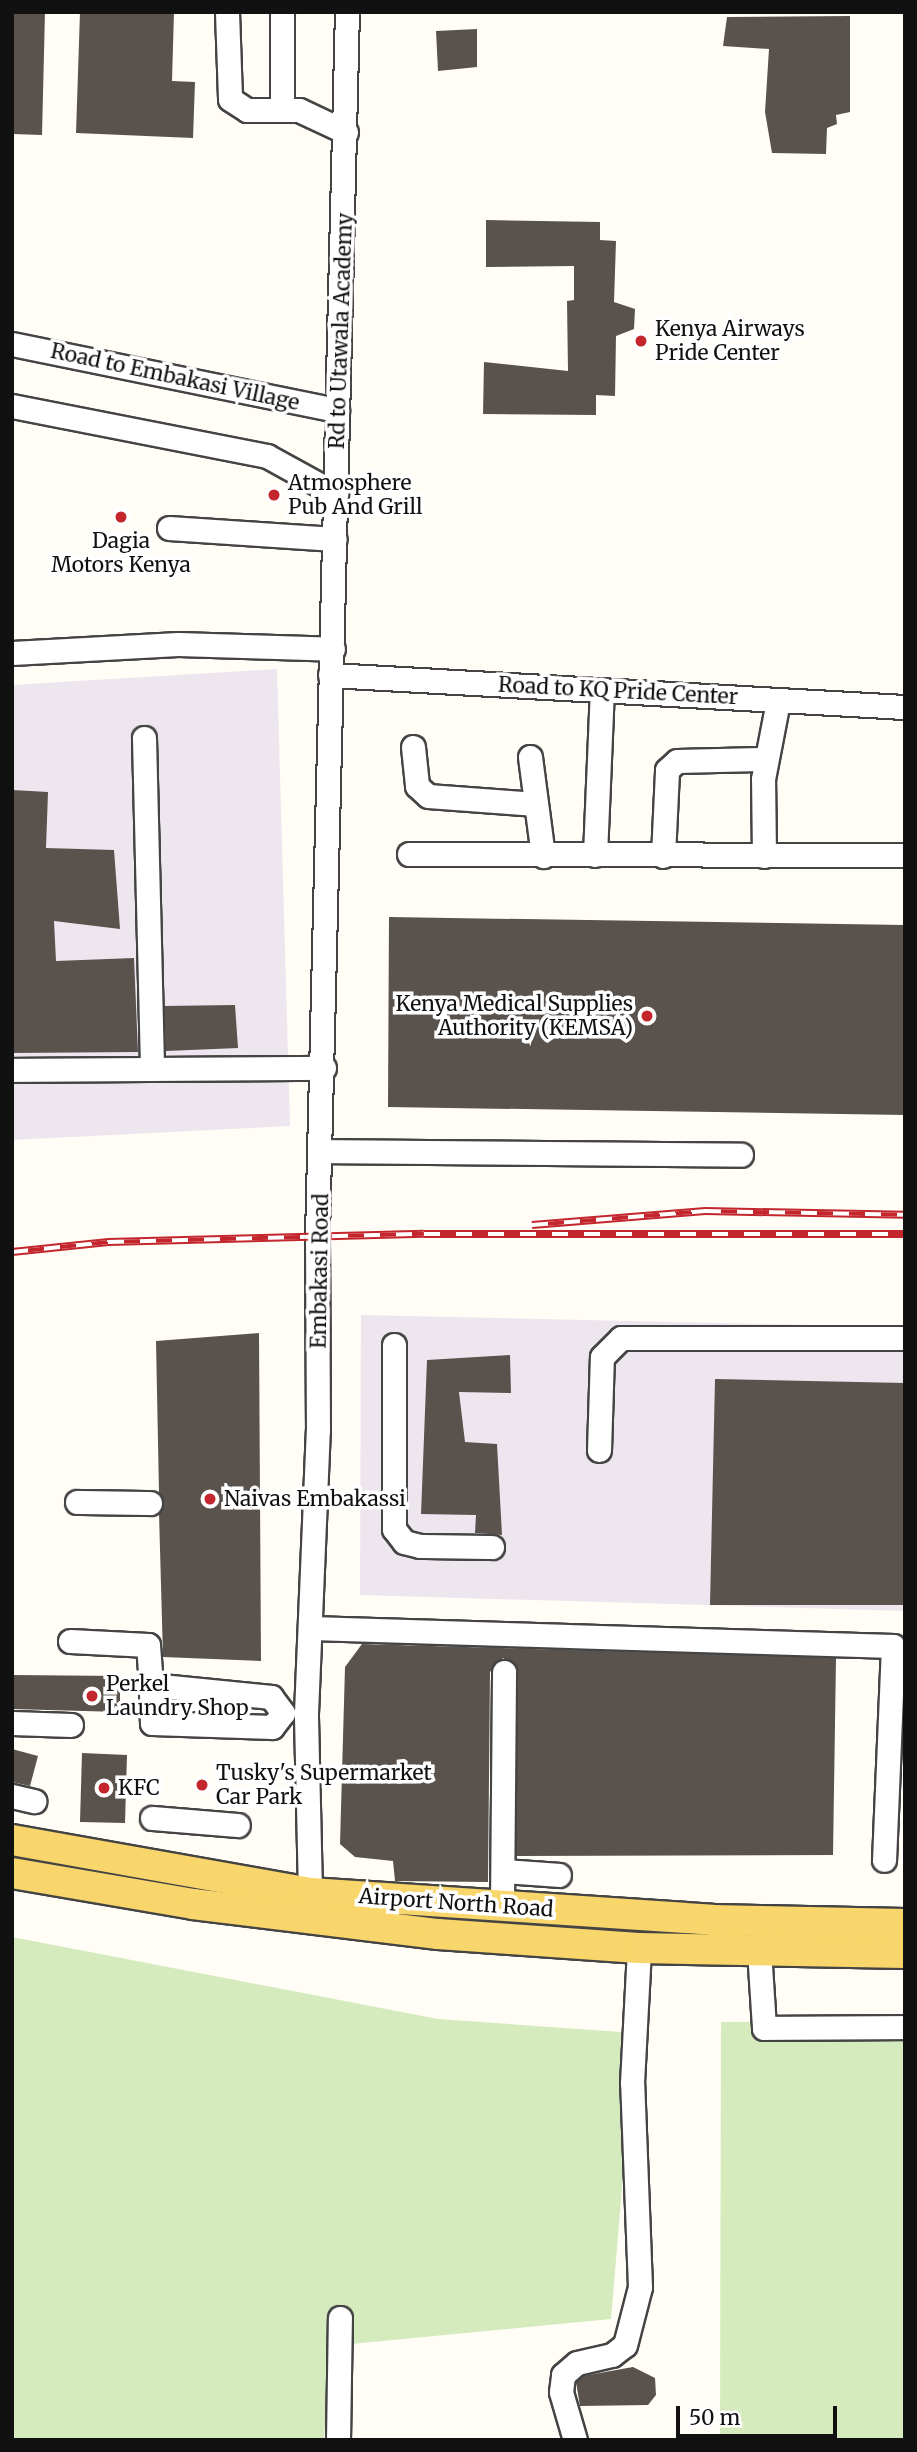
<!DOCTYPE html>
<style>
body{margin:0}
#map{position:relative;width:917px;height:2452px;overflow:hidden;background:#fffdf5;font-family:Merriweather,serif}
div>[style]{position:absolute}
.industrial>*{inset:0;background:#eee6ef}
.green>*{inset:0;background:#d5ebbd}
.building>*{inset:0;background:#5a524d}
.roads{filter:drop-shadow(2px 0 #444) drop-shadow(-2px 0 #444) drop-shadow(0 2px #444) drop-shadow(0 -2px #444)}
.minor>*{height:23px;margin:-11.5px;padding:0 11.5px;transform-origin:11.5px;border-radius:11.5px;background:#fff}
.major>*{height:30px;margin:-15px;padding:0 15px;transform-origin:15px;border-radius:15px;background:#f9d66b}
.rail>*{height:8px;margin-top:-4px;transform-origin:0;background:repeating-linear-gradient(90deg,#fff 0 16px,#c4262e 0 32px);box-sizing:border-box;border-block:2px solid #c4262e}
.dots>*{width:19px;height:19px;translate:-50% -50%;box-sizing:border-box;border:4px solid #fff;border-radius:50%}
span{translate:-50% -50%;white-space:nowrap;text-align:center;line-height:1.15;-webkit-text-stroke:7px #fff;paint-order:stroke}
.poi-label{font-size:21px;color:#111}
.left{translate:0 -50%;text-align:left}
.right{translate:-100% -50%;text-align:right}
.street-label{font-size:21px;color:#111}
.frame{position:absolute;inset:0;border:14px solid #111;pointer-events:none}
.scale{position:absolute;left:676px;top:2406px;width:161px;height:32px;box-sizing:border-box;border:4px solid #111;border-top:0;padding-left:9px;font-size:21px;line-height:24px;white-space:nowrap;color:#111;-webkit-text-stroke:5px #fff;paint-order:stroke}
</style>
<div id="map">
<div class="industrial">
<i style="clip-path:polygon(277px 669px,290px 1126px,12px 1140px,12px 685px)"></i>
<i style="clip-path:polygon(361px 1315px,905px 1327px,905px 1611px,360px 1595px)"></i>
</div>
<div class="green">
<i style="clip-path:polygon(12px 1937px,438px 2019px,635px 2033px,611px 2319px,330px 2346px,324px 2440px,12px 2440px)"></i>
<i style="clip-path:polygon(905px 2021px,905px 2440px,720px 2440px,721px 2022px)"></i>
</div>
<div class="building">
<i style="clip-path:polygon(12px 12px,45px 12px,42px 135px,12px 134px)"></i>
<i style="clip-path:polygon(80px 12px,174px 12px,172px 81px,195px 82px,193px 138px,76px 133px)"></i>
<i style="clip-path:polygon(850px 16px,850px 112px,836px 115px,837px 124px,827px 128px,826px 154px,772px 153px,765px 112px,769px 49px,723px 46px,727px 17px)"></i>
<i style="clip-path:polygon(477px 29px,477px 67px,438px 71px,436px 31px)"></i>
<i style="clip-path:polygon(486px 220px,600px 222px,600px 240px,616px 241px,614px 302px,635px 309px,634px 329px,616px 336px,615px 396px,596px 395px,596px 415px,483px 414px,484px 362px,568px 371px,567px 301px,574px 300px,574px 266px,486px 267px)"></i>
<i style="clip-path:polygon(12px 790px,48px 792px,46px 848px,114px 850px,120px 929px,54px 921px,56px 961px,134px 958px,138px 1052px,12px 1053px)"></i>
<i style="clip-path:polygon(389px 917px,905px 925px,905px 1115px,388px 1107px)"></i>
<i style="clip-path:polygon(235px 1005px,238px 1048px,166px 1051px,164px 1006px)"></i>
<i style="clip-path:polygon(259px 1333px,261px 1661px,163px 1657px,159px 1513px,164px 1503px,159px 1493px,156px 1341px)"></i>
<i style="clip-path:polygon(510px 1355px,511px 1393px,459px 1392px,465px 1442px,497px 1444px,502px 1535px,475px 1533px,476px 1515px,421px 1514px,427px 1360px)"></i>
<i style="clip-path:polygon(715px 1379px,905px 1383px,905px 1605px,710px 1605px)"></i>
<i style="clip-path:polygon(362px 1644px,836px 1658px,833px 1855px,516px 1856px,518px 1672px,503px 1658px,490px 1672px,488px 1882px,395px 1881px,393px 1861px,355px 1857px,340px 1844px,345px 1667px)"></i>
<i style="clip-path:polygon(12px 1675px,120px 1676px,120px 1712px,12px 1709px)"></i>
<i style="clip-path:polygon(12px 1749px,38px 1756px,30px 1786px,12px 1782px)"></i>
<i style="clip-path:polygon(82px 1753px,127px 1755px,125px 1823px,80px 1822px)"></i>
<i style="clip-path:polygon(633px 2367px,655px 2378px,656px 2395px,648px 2405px,580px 2406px,576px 2382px,583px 2376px)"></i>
</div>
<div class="roads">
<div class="minor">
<i style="left:227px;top:12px;width:87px;rotate:88deg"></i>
<i style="left:230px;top:99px;width:20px;rotate:33deg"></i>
<i style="left:247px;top:110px;width:52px"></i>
<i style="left:299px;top:110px;width:52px;rotate:25.1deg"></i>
<i style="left:282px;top:12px;width:96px;rotate:90deg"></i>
<i style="left:12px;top:344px;width:332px;rotate:11.5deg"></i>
<i style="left:12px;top:406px;width:260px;rotate:11.1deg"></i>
<i style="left:267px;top:456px;width:79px;rotate:28.8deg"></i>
<i style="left:169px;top:528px;width:166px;rotate:3.8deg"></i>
<i style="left:12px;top:653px;width:166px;rotate:-3.1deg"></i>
<i style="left:178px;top:644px;width:155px;rotate:1.8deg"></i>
<i style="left:330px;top:675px;width:576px;rotate:3.19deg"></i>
<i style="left:144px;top:738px;width:331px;rotate:88.6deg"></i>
<i style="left:413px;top:747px;width:39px;rotate:84deg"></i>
<i style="left:417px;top:786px;width:15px;rotate:42deg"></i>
<i style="left:428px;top:796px;width:108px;rotate:4.2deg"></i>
<i style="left:530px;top:757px;width:100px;rotate:82.5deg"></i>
<i style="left:409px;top:854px;width:496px;rotate:0.1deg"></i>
<i style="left:595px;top:855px;width:165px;rotate:-87.6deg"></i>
<i style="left:663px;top:856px;width:86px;rotate:-87.3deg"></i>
<i style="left:667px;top:770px;width:13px;rotate:-42deg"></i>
<i style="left:677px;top:761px;width:83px;rotate:-1.4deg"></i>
<i style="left:764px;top:856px;width:77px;rotate:-90.7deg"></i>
<i style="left:763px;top:779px;width:79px;rotate:-79.1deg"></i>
<i style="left:12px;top:1070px;width:312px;rotate:-0.4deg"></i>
<i style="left:322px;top:1151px;width:419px;rotate:0.5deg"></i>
<i style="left:394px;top:1345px;width:184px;rotate:90deg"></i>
<i style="left:394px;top:1529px;width:16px;rotate:52deg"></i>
<i style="left:404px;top:1542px;width:16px;rotate:14deg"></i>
<i style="left:420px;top:1546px;width:72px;rotate:0.8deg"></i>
<i style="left:599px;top:1450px;width:93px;rotate:-88.2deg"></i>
<i style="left:602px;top:1357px;width:27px;rotate:-45deg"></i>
<i style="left:621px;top:1338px;width:284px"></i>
<i style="left:77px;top:1502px;width:73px;rotate:0.8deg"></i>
<i style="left:311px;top:1628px;width:582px;rotate:1.77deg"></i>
<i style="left:893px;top:1646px;width:214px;rotate:92.4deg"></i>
<i style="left:70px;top:1641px;width:78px;rotate:2.9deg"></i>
<i style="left:148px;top:1645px;width:40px;rotate:85.7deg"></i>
<i style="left:151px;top:1685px;width:121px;rotate:5.7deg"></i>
<i style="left:271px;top:1697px;width:20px;rotate:53deg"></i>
<i style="left:283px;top:1713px;width:18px;rotate:128deg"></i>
<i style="left:272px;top:1727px;width:120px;rotate:-178.1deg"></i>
<i style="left:152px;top:1723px;width:38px;rotate:-92deg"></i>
<i style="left:12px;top:1723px;width:59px;rotate:1.9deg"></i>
<i style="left:12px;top:1796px;width:23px;rotate:13deg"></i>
<i style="left:152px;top:1818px;width:86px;rotate:4.7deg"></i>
<i style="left:505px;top:1871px;width:54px;rotate:4.2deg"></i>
<i style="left:310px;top:1893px;width:180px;rotate:-91.3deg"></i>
<i style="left:306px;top:1713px;width:283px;rotate:-87.6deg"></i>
<i style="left:318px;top:1430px;width:193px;rotate:-90.3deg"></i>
<i style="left:317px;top:1237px;width:1225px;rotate:-88.6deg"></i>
<i style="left:502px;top:1906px;width:234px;rotate:-89.5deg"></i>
<i style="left:759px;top:1950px;width:78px;rotate:86.3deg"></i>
<i style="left:764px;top:2028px;width:141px;rotate:-0.4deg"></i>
<i style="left:338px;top:2440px;width:122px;rotate:-89.1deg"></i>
<i style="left:575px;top:2440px;width:50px;rotate:-106.3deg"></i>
<i style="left:561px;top:2392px;width:17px;rotate:-83deg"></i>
<i style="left:563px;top:2375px;width:18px;rotate:-41deg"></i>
<i style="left:577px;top:2363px;width:36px;rotate:-13deg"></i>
<i style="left:612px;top:2355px;width:16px;rotate:-38deg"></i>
<i style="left:625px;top:2345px;width:60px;rotate:-75.5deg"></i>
<i style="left:640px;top:2287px;width:204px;rotate:-92.2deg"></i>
<i style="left:632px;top:2083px;width:135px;rotate:-87deg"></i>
</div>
<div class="major">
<i style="left:12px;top:1840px;width:303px;rotate:10.1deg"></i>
<i style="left:310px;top:1893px;width:403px;rotate:3.8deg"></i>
<i style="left:712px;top:1920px;width:193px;rotate:1.2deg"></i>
<i style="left:12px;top:1873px;width:184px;rotate:9.7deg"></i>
<i style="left:193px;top:1904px;width:247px;rotate:7deg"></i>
<i style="left:438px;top:1934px;width:201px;rotate:4deg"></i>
<i style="left:639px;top:1948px;width:266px;rotate:1.1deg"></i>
</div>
</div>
<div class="rail">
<i style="left:532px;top:1225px;width:174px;rotate:-4.6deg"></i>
<i style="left:705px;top:1211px;width:200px;rotate:1.1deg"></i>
<i style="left:12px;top:1252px;width:97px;rotate:-5.9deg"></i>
<i style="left:108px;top:1242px;width:316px;rotate:-1.5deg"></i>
<i style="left:424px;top:1234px;width:481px"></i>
</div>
<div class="dots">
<i style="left:641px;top:341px;background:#c4262e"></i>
<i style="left:274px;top:495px;background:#c4262e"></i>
<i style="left:121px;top:517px;background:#c4262e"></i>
<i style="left:647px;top:1016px;background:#c4262e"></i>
<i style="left:210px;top:1499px;background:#c4262e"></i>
<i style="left:92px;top:1696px;background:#c4262e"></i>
<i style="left:202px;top:1785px;background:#c4262e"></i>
<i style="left:104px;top:1788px;background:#c4262e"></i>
</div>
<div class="poi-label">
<span class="left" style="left:655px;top:341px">Kenya Airways<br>Pride Center</span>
<span class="left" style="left:288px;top:495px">Atmosphere<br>Pub And Grill</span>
<span style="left:121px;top:553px">Dagia<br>Motors Kenya</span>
<span class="right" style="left:633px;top:1016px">Kenya Medical Supplies<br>Authority (KEMSA)</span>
<span class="left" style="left:224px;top:1499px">Naivas Embakassi</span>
<span class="left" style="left:106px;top:1696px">Perkel<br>Laundry Shop</span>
<span class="left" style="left:216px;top:1785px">Tusky's Supermarket<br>Car Park</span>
<span class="left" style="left:118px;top:1788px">KFC</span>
</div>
<div class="street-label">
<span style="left:341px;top:331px;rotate:-88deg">Rd to Utawala Academy</span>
<span style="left:175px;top:377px;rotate:12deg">Road to Embakasi Village</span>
<span style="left:618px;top:691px;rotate:3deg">Road to KQ Pride Center</span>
<span style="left:320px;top:1271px;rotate:-89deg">Embakasi Road</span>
<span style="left:456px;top:1903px;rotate:4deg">Airport North Road</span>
</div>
<div class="frame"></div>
<div class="scale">50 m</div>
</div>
